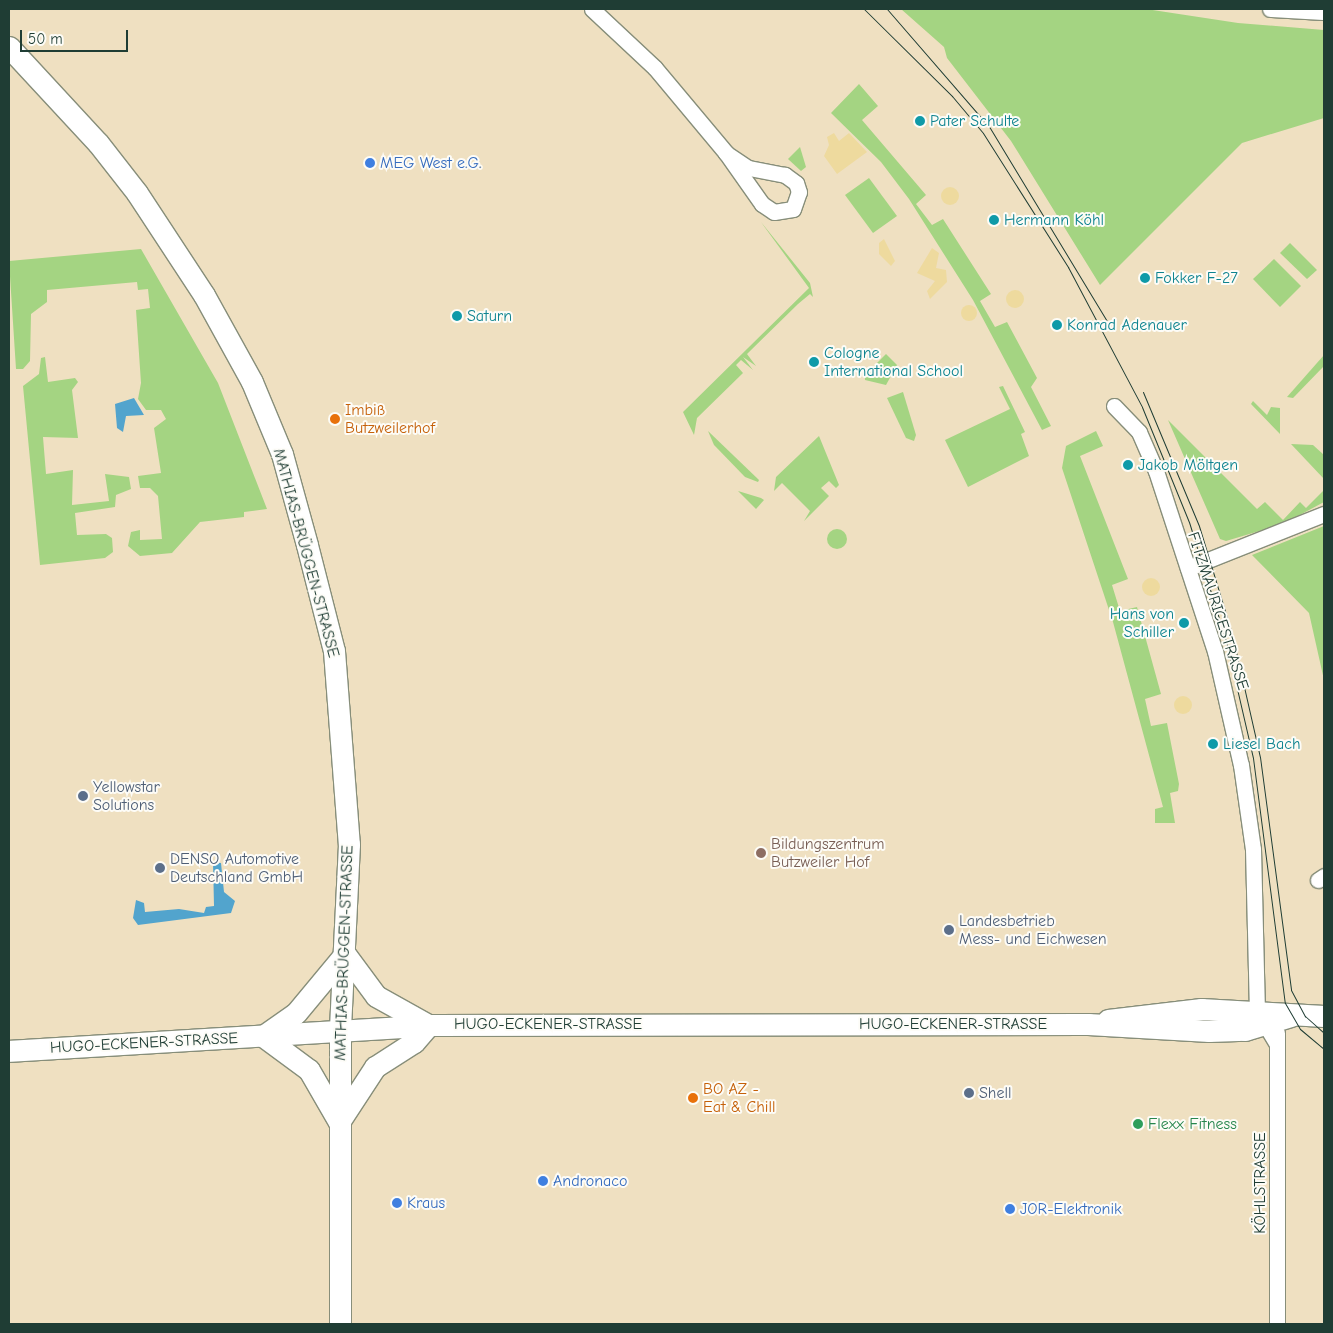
<!DOCTYPE html>
<meta charset="utf-8">
<style>
body{margin:0}
#map{position:relative;width:1333px;height:1333px;overflow:hidden;background:#efe0c1;font-family:"Comic Neue",sans-serif}
div>[style]{position:absolute}
.green>*{inset:0;background:#a4d482}
.round{border-radius:50%}
.sand>*{inset:0;background:#eeda9e}
.water>*{inset:0;background:#52a4cd}
.roads{filter:drop-shadow(1px 0 #878e7a) drop-shadow(-1px 0 #878e7a) drop-shadow(0 1px #878e7a) drop-shadow(0 -1px #878e7a)}
.street>*{height:15px;margin:-7.5px;padding:0 7.5px;transform-origin:7.5px;border-radius:7.5px;background:#fff}
.secondary>*{height:21px;margin:-10.5px;padding:0 10.5px;transform-origin:10.5px;border-radius:10.5px;background:#fff}
.tram>*{height:1px;margin:-0.5px;padding:0 0.5px;transform-origin:0.5px;border-radius:0.5px;background:#1f3d34}
.dots>*{width:14px;height:14px;translate:-50% -50%;box-sizing:border-box;border:2px solid #fdfcf7;border-radius:50%}
span{translate:-50% -50%;white-space:nowrap;text-align:center;line-height:1.15;-webkit-text-stroke:4px #fdfcf7;paint-order:stroke}
.culture-label{font-size:16px;color:#0d838f}
.left{translate:0 -50%;text-align:left}
.right{translate:-100% -50%;text-align:right}
.shop-label{font-size:16px;color:#366cbe}
.food-label{font-size:16px;color:#c56008}
.street-label{font-size:16px;color:#1f3d34}
.service-label{font-size:16px;color:#4e5e75}
.education-label{font-size:16px;color:#785e54}
.leisure-label{font-size:16px;color:#27864d}
.frame{position:absolute;inset:0;border:10px solid #1f3d34;pointer-events:none}
.scale{position:absolute;left:20px;top:30px;width:108px;height:22px;box-sizing:border-box;border:2px solid #1f3d34;border-top:0;padding-left:6px;font-size:15px;line-height:18px;white-space:nowrap;color:#1f3d34;-webkit-text-stroke:4px #fdfcf7;paint-order:stroke}
</style>
<div id="map">
<div class="green">
<i style="clip-path:polygon(901px 9px,1146px 9px,1238px 23px,1324px 30px,1324px 118px,1242px 143px,1100px 285px,1011px 141px,947px 58px,944px 47px)"></i>
<i style="clip-path:polygon(859px 84px,878px 106px,862px 120px,926px 195px,916px 204px,932px 225px,943px 219px,991px 294px,980px 301px,995px 327px,1007px 322px,1037px 378px,1031px 387px,1051px 426px,1042px 430px,973px 300px,909px 199px,881px 162px,831px 113px)"></i>
<i style="clip-path:polygon(800px 147px,806px 167px,801px 171px,788px 159px)"></i>
<i style="clip-path:polygon(869px 178px,897px 216px,873px 233px,845px 195px)"></i>
<i style="clip-path:polygon(761px 222px,810px 283px,813px 297px,810px 294px,798px 304px,747px 354px,756px 366px,743px 357px,753px 370px,741px 360px,736px 365px,743px 373px,697px 418px,694px 435px,683px 412px,809px 288px)"></i>
<i style="clip-path:polygon(1290px 243px,1317px 270px,1307px 279px,1280px 253px)"></i>
<i style="clip-path:polygon(141px 249px,218px 383px,267px 509px,244px 512px,244px 517px,200px 522px,172px 553px,140px 556px,128px 546px,131px 532px,140px 530px,140px 540px,162px 539px,158px 496px,150px 488px,140px 488px,138px 476px,161px 473px,154px 428px,166px 419px,161px 410px,146px 410px,138px 399px,141px 383px,136px 310px,150px 308px,148px 289px,138px 290px,137px 282px,47px 290px,47px 302px,31px 314px,30px 361px,23px 369px,16px 369px,9px 261px)"></i>
<i style="clip-path:polygon(1274px 259px,1301px 286px,1280px 307px,1253px 279px)"></i>
<i style="clip-path:polygon(886px 354px,897px 365px,886px 385px,865px 380px,865px 375px)"></i>
<i style="clip-path:polygon(1324px 355px,1324px 366px,1293px 398px,1287px 397px)"></i>
<i style="clip-path:polygon(45px 357px,48px 382px,75px 378px,78px 382px,72px 390px,78px 438px,43px 437px,46px 474px,73px 470px,72px 505px,109px 501px,105px 474px,129px 477px,131px 489px,116px 495px,115px 507px,75px 513px,77px 535px,106px 534px,112px 538px,113px 552px,105px 558px,40px 565px,23px 386px,39px 374px,41px 358px)"></i>
<i style="clip-path:polygon(1003px 386px,1025px 432px,1021px 434px,1029px 456px,968px 487px,945px 440px,1010px 409px,999px 387px)"></i>
<i style="clip-path:polygon(903px 392px,916px 435px,914px 441px,906px 438px,887px 398px)"></i>
<i style="clip-path:polygon(1253px 401px,1267px 415px,1271px 407px,1280px 408px,1280px 434px,1251px 404px)"></i>
<i style="clip-path:polygon(1168px 420px,1257px 509px,1265px 502px,1283px 520px,1300px 502px,1306px 508px,1324px 490px,1324px 502px,1283px 524px,1226px 541px,1220px 539px)"></i>
<i style="clip-path:polygon(708px 431px,759px 480px,758px 482px,745px 477px,714px 445px)"></i>
<i style="clip-path:polygon(1096px 431px,1103px 446px,1080px 456px,1128px 579px,1112px 585px,1120px 611px,1137px 607px,1161px 694px,1145px 699px,1151px 726px,1167px 723px,1179px 784px,1178px 791px,1170px 793px,1175px 823px,1155px 823px,1155px 809px,1163px 807px,1113px 622px,1062px 468px,1066px 446px)"></i>
<i style="clip-path:polygon(819px 436px,839px 485px,836px 488px,829px 481px,821px 488px,829px 496px,804px 521px,810px 511px,782px 483px,774px 491px,776px 477px)"></i>
<i style="clip-path:polygon(1291px 444px,1313px 445px,1324px 455px,1324px 479px)"></i>
<i style="clip-path:polygon(738px 491px,761px 498px,764px 500px,756px 509px)"></i>
<i style="clip-path:polygon(1324px 526px,1324px 680px,1309px 613px,1252px 555px)"></i>
<i class="round" style="left:827px;top:529px;width:20px;height:20px"></i>
</div>
<div class="sand">
<i style="clip-path:polygon(834px 133px,839px 141px,849px 133px,867px 152px,837px 174px,824px 156px,829px 145px,827px 137px)"></i>
<i class="round" style="left:941px;top:187px;width:18px;height:18px"></i>
<i style="clip-path:polygon(884px 239px,895px 261px,891px 266px,879px 254px,879px 243px)"></i>
<i style="clip-path:polygon(932px 248px,939px 253px,936px 268px,946px 270px,947px 282px,930px 299px,927px 291px,935px 281px,917px 273px)"></i>
<i class="round" style="left:1006px;top:290px;width:18px;height:18px"></i>
<i class="round" style="left:961px;top:305px;width:16px;height:16px"></i>
<i class="round" style="left:1142px;top:578px;width:18px;height:18px"></i>
<i class="round" style="left:1174px;top:696px;width:18px;height:18px"></i>
</div>
<div class="water">
<i style="clip-path:polygon(134px 398px,144px 415px,126px 416px,123px 432px,117px 428px,115px 404px)"></i>
<i style="clip-path:polygon(213px 862px,221px 863px,224px 892px,235px 901px,231px 913px,138px 925px,133px 918px,136px 900px,144px 903px,145px 912px,179px 909px,204px 913px,206px 907px,214px 906px)"></i>
</div>
<div class="roads">
<div class="street">
<i style="left:592px;top:9px;width:86px;rotate:43.1deg"></i>
<i style="left:655px;top:68px;width:111px;rotate:50.1deg"></i>
<i style="left:726px;top:153px;width:62px;rotate:54.8deg"></i>
<i style="left:762px;top:204px;width:14px;rotate:34deg"></i>
<i style="left:774px;top:212px;width:19px;rotate:-9deg"></i>
<i style="left:793px;top:209px;width:18px;rotate:-71deg"></i>
<i style="left:799px;top:192px;width:9px;rotate:-108deg"></i>
<i style="left:796px;top:183px;width:14px;rotate:-144deg"></i>
<i style="left:785px;top:175px;width:38px;rotate:-169deg"></i>
<i style="left:748px;top:168px;width:27px;rotate:-146deg"></i>
<i style="left:1270px;top:9px;width:54px;rotate:3.2deg"></i>
<i style="left:1114px;top:406px;width:36px;rotate:46deg"></i>
<i style="left:1139px;top:432px;width:43px;rotate:66.4deg"></i>
<i style="left:1156px;top:471px;width:189px;rotate:71.9deg"></i>
<i style="left:1215px;top:651px;width:117px;rotate:77.2deg"></i>
<i style="left:1241px;top:765px;width:85px;rotate:81.9deg"></i>
<i style="left:1253px;top:849px;width:162px;rotate:88.6deg"></i>
<i style="left:1257px;top:1011px;width:37px;rotate:59deg"></i>
<i style="left:1188px;top:568px;width:146px;rotate:-21.7deg"></i>
<i style="left:1318px;top:880px;width:7px;rotate:-34deg"></i>
<i style="left:1277px;top:1033px;width:291px;rotate:90deg"></i>
</div>
<div class="secondary">
<i style="left:9px;top:47px;width:131px;rotate:47.2deg"></i>
<i style="left:98px;top:143px;width:63px;rotate:52deg"></i>
<i style="left:137px;top:193px;width:122px;rotate:56.7deg"></i>
<i style="left:204px;top:295px;width:99px;rotate:61.1deg"></i>
<i style="left:252px;top:382px;width:78px;rotate:67.4deg"></i>
<i style="left:282px;top:454px;width:94px;rotate:74.6deg"></i>
<i style="left:307px;top:545px;width:109px;rotate:75.7deg"></i>
<i style="left:334px;top:651px;width:194px;rotate:85.6deg"></i>
<i style="left:349px;top:844px;width:186px;rotate:92.8deg"></i>
<i style="left:340px;top:1030px;width:294px;rotate:90deg"></i>
<i style="left:345px;top:954px;width:52px;rotate:53.6deg"></i>
<i style="left:376px;top:996px;width:60px;rotate:29.1deg"></i>
<i style="left:1108px;top:1020px;width:94px;rotate:-6.7deg"></i>
<i style="left:1201px;top:1009px;width:123px;rotate:3.3deg"></i>
<i style="left:263px;top:1036px;width:57px;rotate:36.5deg"></i>
<i style="left:309px;top:1070px;width:60px;rotate:60deg"></i>
<i style="left:263px;top:1036px;width:40px;rotate:-34.9deg"></i>
<i style="left:296px;top:1013px;width:77px;rotate:-50.3deg"></i>
<i style="left:9px;top:1051px;width:421px;rotate:-3.5deg"></i>
<i style="left:429px;top:1025px;width:659px;rotate:-0.09deg"></i>
<i style="left:1088px;top:1024px;width:121px;rotate:3.3deg"></i>
<i style="left:1209px;top:1031px;width:36px;rotate:-2deg"></i>
<i style="left:1245px;top:1030px;width:48px;rotate:-16.9deg"></i>
<i style="left:339px;top:1122px;width:66px;rotate:-56.8deg"></i>
<i style="left:375px;top:1067px;width:46px;rotate:-32.7deg"></i>
<i style="left:414px;top:1042px;width:23px;rotate:-49deg"></i>
</div>
</div>
<div class="tram">
<i style="left:864px;top:9px;width:124px;rotate:44.7deg"></i>
<i style="left:952px;top:96px;width:48px;rotate:50deg"></i>
<i style="left:983px;top:133px;width:159px;rotate:57.6deg"></i>
<i style="left:1068px;top:267px;width:158px;rotate:62.1deg"></i>
<i style="left:1142px;top:407px;width:124px;rotate:67.8deg"></i>
<i style="left:1189px;top:522px;width:125px;rotate:72.7deg"></i>
<i style="left:1226px;top:641px;width:120px;rotate:77deg"></i>
<i style="left:1253px;top:758px;width:247px;rotate:82.6deg"></i>
<i style="left:1285px;top:1003px;width:30px;rotate:60deg"></i>
<i style="left:1300px;top:1029px;width:31px;rotate:40deg"></i>
<i style="left:887px;top:9px;width:157px;rotate:49.1deg"></i>
<i style="left:990px;top:128px;width:228px;rotate:58.8deg"></i>
<i style="left:1143px;top:392px;width:145px;rotate:67.3deg"></i>
<i style="left:1199px;top:526px;width:113px;rotate:73deg"></i>
<i style="left:1232px;top:634px;width:126px;rotate:77.2deg"></i>
<i style="left:1260px;top:757px;width:235px;rotate:82.4deg"></i>
<i style="left:1291px;top:990px;width:30px;rotate:62deg"></i>
<i style="left:1305px;top:1016px;width:25px;rotate:42deg"></i>
</div>
<div class="dots">
<i style="left:920px;top:121px;background:#0f9aa8"></i>
<i style="left:370px;top:163px;background:#3f7fe0"></i>
<i style="left:994px;top:220px;background:#0f9aa8"></i>
<i style="left:1145px;top:278px;background:#0f9aa8"></i>
<i style="left:457px;top:316px;background:#0f9aa8"></i>
<i style="left:1057px;top:325px;background:#0f9aa8"></i>
<i style="left:814px;top:362px;background:#0f9aa8"></i>
<i style="left:335px;top:419px;background:#e8710a"></i>
<i style="left:1128px;top:465px;background:#0f9aa8"></i>
<i style="left:1184px;top:623px;background:#0f9aa8"></i>
<i style="left:1213px;top:744px;background:#0f9aa8"></i>
<i style="left:83px;top:796px;background:#5c6f8a"></i>
<i style="left:761px;top:853px;background:#8d6e63"></i>
<i style="left:160px;top:868px;background:#5c6f8a"></i>
<i style="left:949px;top:930px;background:#5c6f8a"></i>
<i style="left:969px;top:1093px;background:#5c6f8a"></i>
<i style="left:693px;top:1098px;background:#e8710a"></i>
<i style="left:1138px;top:1124px;background:#2e9e5b"></i>
<i style="left:543px;top:1181px;background:#3f7fe0"></i>
<i style="left:397px;top:1203px;background:#3f7fe0"></i>
<i style="left:1010px;top:1209px;background:#3f7fe0"></i>
</div>
<div class="culture-label">
<span class="left" style="left:930px;top:121px">Pater Schulte</span>
<span class="left" style="left:1004px;top:220px">Hermann Köhl</span>
<span class="left" style="left:1155px;top:278px">Fokker F-27</span>
<span class="left" style="left:467px;top:316px">Saturn</span>
<span class="left" style="left:1067px;top:325px">Konrad Adenauer</span>
<span class="left" style="left:824px;top:362px">Cologne<br>International School</span>
<span class="left" style="left:1138px;top:465px">Jakob Möltgen</span>
<span class="right" style="left:1174px;top:623px">Hans von<br>Schiller</span>
<span class="left" style="left:1223px;top:744px">Liesel Bach</span>
</div>
<div class="shop-label">
<span class="left" style="left:380px;top:163px">MEG West e.G.</span>
<span class="left" style="left:553px;top:1181px">Andronaco</span>
<span class="left" style="left:407px;top:1203px">Kraus</span>
<span class="left" style="left:1020px;top:1209px">JOR-Elektronik</span>
</div>
<div class="food-label">
<span class="left" style="left:345px;top:419px">Imbiß<br>Butzweilerhof</span>
<span class="left" style="left:703px;top:1098px">BO AZ -<br>Eat &amp; Chill</span>
</div>
<div class="street-label">
<span style="left:306px;top:553px;rotate:75deg">MATHIAS-BRÜGGEN-STRASSE</span>
<span style="left:1218px;top:611px;rotate:72deg">FITZMAURICESTRASSE</span>
<span style="left:344px;top:953px;rotate:-88deg">MATHIAS-BRÜGGEN-STRASSE</span>
<span style="left:548px;top:1024px">HUGO-ECKENER-STRASSE</span>
<span style="left:953px;top:1024px">HUGO-ECKENER-STRASSE</span>
<span style="left:144px;top:1043px;rotate:-3deg">HUGO-ECKENER-STRASSE</span>
<span style="left:1260px;top:1183px;rotate:-90deg">KÖHLSTRASSE</span>
</div>
<div class="service-label">
<span class="left" style="left:93px;top:796px">Yellowstar<br>Solutions</span>
<span class="left" style="left:170px;top:868px">DENSO Automotive<br>Deutschland GmbH</span>
<span class="left" style="left:959px;top:930px">Landesbetrieb<br>Mess- und Eichwesen</span>
<span class="left" style="left:979px;top:1093px">Shell</span>
</div>
<div class="education-label">
<span class="left" style="left:771px;top:853px">Bildungszentrum<br>Butzweiler Hof</span>
</div>
<div class="leisure-label">
<span class="left" style="left:1148px;top:1124px">Flexx Fitness</span>
</div>
<div class="frame"></div>
<div class="scale">50 m</div>
</div>
